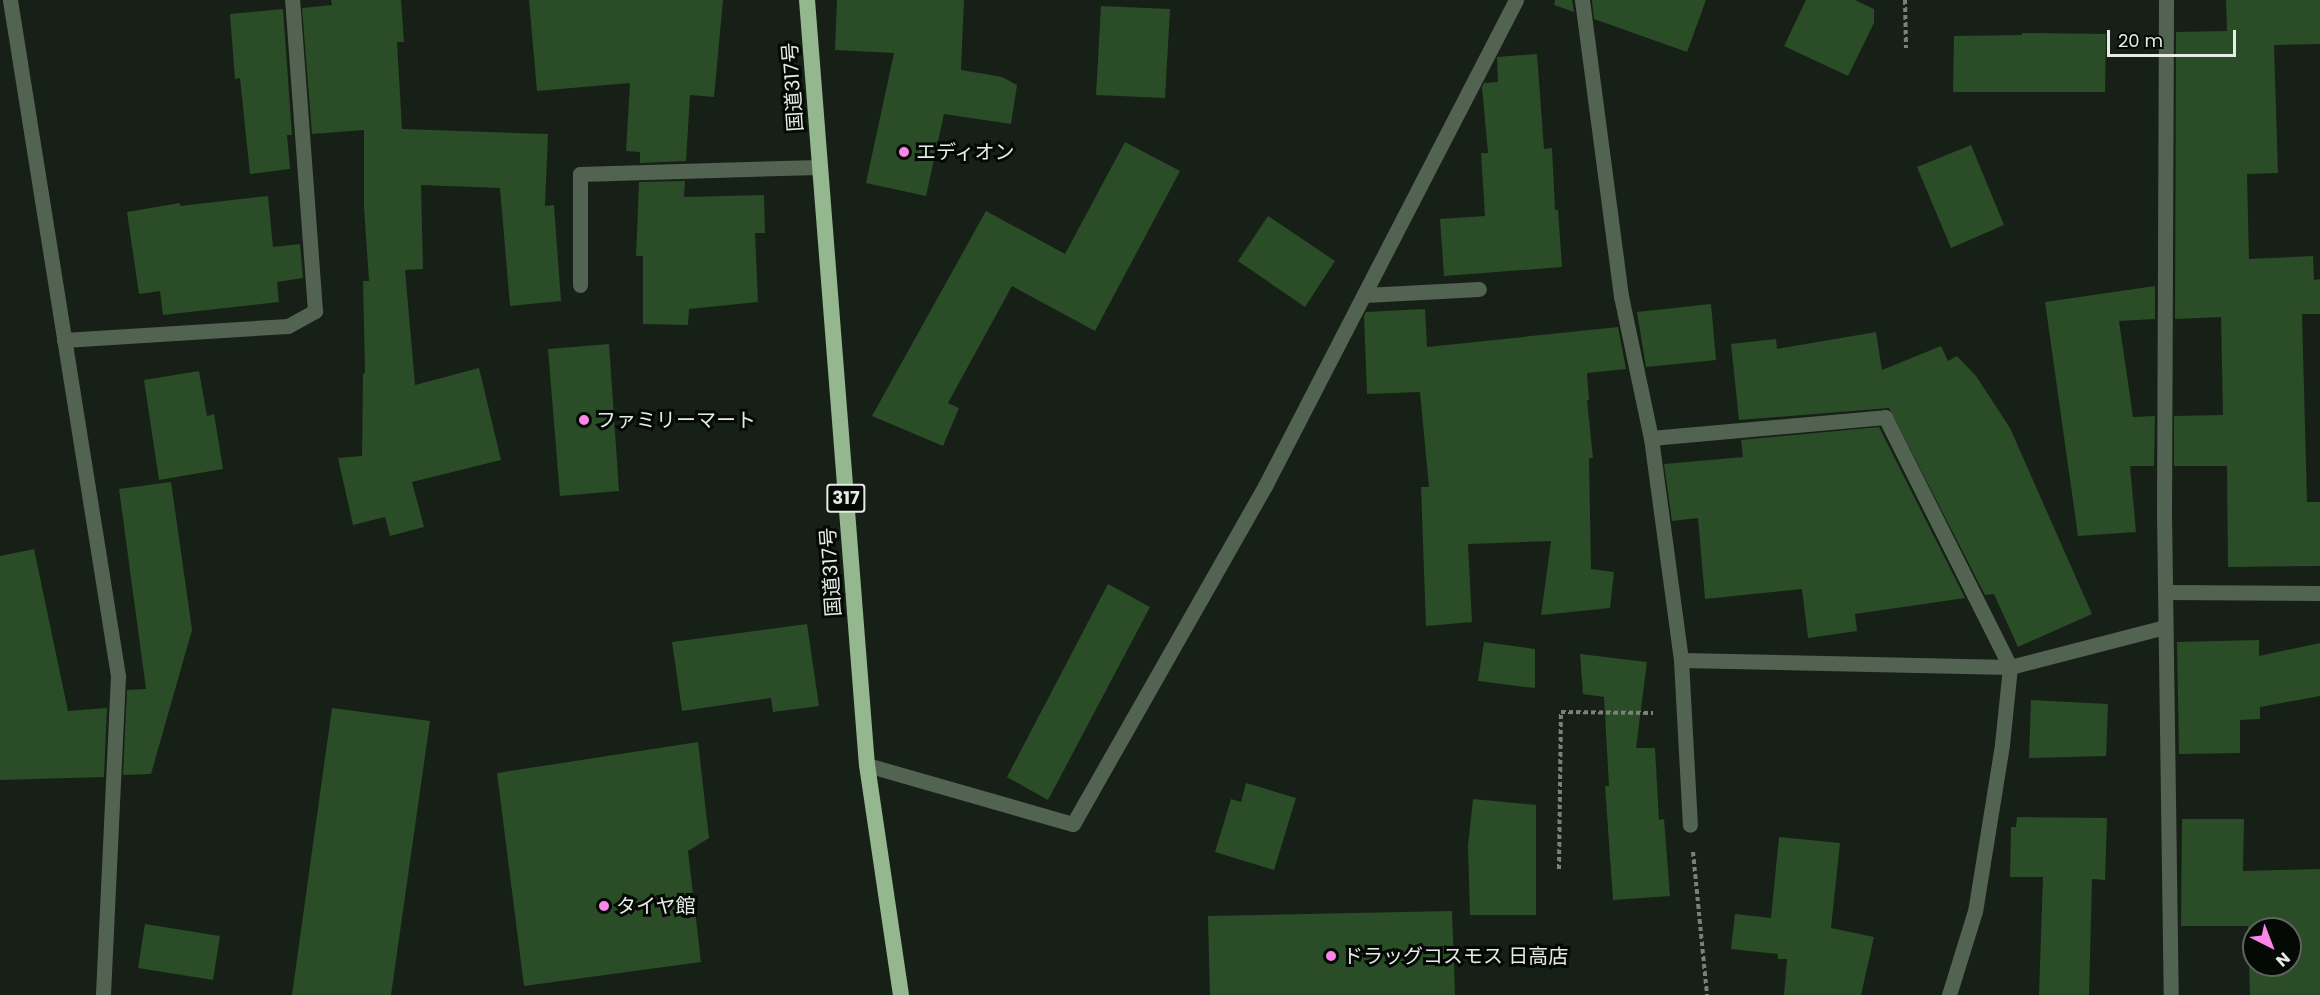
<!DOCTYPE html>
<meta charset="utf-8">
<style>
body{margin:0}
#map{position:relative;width:2320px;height:995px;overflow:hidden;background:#172016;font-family:Poppins,"Noto Sans JP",sans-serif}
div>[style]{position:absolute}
.building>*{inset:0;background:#2a4c26}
.path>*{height:4px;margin-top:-2px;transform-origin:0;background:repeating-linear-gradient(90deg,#798178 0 4.5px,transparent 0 7.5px)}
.minor>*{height:15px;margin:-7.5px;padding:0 7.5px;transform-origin:7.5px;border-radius:7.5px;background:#536351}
.trunk>*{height:16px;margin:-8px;padding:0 8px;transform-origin:8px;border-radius:8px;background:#94b78f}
.dots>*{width:16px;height:16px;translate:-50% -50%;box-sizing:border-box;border:3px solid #050905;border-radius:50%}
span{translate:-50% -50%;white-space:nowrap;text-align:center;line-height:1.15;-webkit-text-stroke:6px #050905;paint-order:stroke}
.shield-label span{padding:2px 4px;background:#050905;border:2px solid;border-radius:4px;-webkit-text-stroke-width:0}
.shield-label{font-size:18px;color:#e6ece5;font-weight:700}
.street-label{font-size:20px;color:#e6ece5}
.poi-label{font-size:20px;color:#e6ece5}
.left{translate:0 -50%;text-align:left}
.north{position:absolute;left:2242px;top:917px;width:60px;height:60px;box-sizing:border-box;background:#050905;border:2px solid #5f645f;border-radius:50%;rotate:138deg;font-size:16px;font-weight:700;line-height:24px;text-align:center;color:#e6ece5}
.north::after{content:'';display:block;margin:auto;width:21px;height:27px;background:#fa87e7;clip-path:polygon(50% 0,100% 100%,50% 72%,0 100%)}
.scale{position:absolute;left:2107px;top:30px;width:129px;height:27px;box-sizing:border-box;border:3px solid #e6ece5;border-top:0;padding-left:8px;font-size:18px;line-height:21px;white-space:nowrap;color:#e6ece5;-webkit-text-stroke:4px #050905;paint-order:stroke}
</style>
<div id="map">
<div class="building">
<i style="clip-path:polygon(331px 0,401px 0,404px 42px,397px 42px,402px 129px,548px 134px,545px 206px,554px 205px,561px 301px,510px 306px,500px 188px,421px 185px,423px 269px,405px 270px,415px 385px,479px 368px,501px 460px,412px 482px,424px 527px,390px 536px,385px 517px,353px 525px,338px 458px,362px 456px,363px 374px,365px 373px,363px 281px,369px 281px,364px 207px,364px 130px,312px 134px,302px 8px,332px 5px)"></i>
<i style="clip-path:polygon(529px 0,723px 0,714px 97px,690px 95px,686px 161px,640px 163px,640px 152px,626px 151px,630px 83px,537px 91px)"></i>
<i style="clip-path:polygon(837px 0,964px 0,961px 70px,1002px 77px,1017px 85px,1011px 124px,944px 114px,926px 196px,866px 183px,894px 53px,835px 50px)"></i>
<i style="clip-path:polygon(1555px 0,1572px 0,1574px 12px,1554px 5px)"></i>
<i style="clip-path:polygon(1592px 0,1706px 0,1687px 52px,1594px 19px)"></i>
<i style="clip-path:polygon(1806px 0,1855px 0,1874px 9px,1874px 23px,1848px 76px,1784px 46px)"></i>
<i style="clip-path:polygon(2226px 0,2320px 0,2320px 44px,2274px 45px,2278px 173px,2247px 174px,2249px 259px,2313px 256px,2314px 280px,2320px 279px,2320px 314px,2302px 314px,2307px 502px,2320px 502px,2320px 566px,2228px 567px,2227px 466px,2174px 466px,2174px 416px,2223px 415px,2221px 317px,2175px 319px,2176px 32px,2227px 31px)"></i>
<i style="clip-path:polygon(1101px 6px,1170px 9px,1165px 98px,1096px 95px)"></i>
<i style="clip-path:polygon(283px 9px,292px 135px,287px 135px,290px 169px,250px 174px,240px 78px,235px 79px,230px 14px)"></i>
<i style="clip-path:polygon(2022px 33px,2106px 34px,2105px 92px,1953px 92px,1954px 36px,2022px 35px)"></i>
<i style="clip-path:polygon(1537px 54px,1544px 149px,1552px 148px,1555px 210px,1558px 210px,1562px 267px,1444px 276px,1440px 219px,1485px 216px,1481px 153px,1488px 153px,1482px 87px,1484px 83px,1498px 82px,1497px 57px)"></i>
<i style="clip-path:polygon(1125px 142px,1180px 171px,1095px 331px,1012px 286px,948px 403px,959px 408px,943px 446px,872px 416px,986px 211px,1065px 254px)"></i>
<i style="clip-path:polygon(1971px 145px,2004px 225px,1951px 248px,1917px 167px)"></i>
<i style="clip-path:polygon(685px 181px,684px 197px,764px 195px,765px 233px,755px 233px,758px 302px,689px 309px,688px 325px,643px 324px,643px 256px,636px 256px,639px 182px)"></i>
<i style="clip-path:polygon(268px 196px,273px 247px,300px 244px,303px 278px,277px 282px,279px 302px,163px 315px,160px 291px,139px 294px,127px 212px,180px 203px,180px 206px)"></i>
<i style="clip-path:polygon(1268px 216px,1335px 261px,1305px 307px,1238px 261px)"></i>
<i style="clip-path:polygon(2155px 286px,2155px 319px,2119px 321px,2133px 417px,2155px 416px,2154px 466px,2130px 466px,2136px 532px,2078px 536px,2045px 302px)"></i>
<i style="clip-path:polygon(1711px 304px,1716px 360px,1646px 367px,1637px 312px)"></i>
<i style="clip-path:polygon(1425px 309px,1427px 347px,1618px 327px,1626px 369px,1587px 373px,1589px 400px,1587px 400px,1593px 458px,1589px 458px,1591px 569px,1614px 572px,1610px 608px,1541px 615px,1551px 541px,1468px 544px,1472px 622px,1426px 626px,1421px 487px,1429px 487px,1420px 392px,1367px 394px,1364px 316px,1366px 312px)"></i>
<i style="clip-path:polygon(1876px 332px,1882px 370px,1941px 346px,1948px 361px,1957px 356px,1976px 376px,2010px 428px,2092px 614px,2018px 647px,1994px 594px,1985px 595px,1889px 408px,1739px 420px,1731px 344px,1776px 339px,1777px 349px)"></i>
<i style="clip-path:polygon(609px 344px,619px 491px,560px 496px,548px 349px)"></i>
<i style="clip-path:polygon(199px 371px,207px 416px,214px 414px,223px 469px,159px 480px,144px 380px)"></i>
<i style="clip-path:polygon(1879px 427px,1965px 598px,1855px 614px,1857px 631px,1808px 638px,1802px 589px,1705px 599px,1698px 518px,1672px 521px,1664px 464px,1743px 457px,1741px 440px)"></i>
<i style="clip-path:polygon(171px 482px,192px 630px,151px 774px,123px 775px,127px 690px,146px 689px,119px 489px)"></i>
<i style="clip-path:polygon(34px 549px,68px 711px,107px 708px,104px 777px,0 780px,0 556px)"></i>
<i style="clip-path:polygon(1108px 584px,1150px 607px,1048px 800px,1007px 777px)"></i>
<i style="clip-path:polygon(807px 624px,819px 706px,773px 712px,771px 698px,682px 711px,672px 642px)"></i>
<i style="clip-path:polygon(2259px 640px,2259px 656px,2320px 643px,2320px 696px,2260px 707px,2260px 719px,2240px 720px,2240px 753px,2179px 754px,2177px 642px)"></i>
<i style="clip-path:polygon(1484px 642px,1535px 649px,1535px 688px,1478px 681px)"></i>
<i style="clip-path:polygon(1580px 654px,1647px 662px,1636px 748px,1655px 748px,1659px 820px,1664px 819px,1670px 896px,1613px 900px,1605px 786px,1609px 786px,1604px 697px,1583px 694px)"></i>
<i style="clip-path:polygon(2031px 700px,2108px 704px,2106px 756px,2029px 758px)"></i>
<i style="clip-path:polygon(332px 708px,430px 721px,391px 995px,292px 995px)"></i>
<i style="clip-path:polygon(698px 742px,709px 838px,688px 851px,701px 962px,524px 986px,497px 773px)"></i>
<i style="clip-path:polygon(1246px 783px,1296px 798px,1274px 870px,1215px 852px,1231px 799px,1241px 802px)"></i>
<i style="clip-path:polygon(1473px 799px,1536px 805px,1536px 915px,1470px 915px,1468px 846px)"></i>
<i style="clip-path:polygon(2017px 817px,2107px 818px,2105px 880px,2092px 879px,2089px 995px,2039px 995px,2043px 877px,2010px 877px,2011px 827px,2016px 827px)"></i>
<i style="clip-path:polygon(evenodd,2182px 819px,2244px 819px,2243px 871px,2320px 869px,2320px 995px,2250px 995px,2248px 926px,2181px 926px,2182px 819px,2254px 929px,2290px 929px,2290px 965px,2254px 965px,2254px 929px)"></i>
<i style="clip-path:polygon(1779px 837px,1840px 843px,1831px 928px,1874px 937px,1861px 995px,1784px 995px,1787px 959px,1778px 959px,1778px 954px,1731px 949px,1735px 914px,1771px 918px)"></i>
<i style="clip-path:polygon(1452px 911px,1455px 995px,1210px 995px,1208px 916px)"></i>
<i style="clip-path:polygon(145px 924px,220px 936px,213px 980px,138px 968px)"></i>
</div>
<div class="path">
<i style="left:1905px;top:0;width:48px;rotate:88.8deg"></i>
<i style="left:1693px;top:852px;width:144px;rotate:84.4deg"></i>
<i style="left:1559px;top:869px;width:157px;rotate:-89.3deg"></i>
<i style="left:1561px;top:712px;width:92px;rotate:0.6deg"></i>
</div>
<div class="minor">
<i style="left:10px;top:0;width:685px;rotate:80.92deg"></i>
<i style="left:118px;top:676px;width:319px;rotate:92.7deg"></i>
<i style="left:1582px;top:0;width:299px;rotate:82.5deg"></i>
<i style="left:1621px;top:296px;width:145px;rotate:78.1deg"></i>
<i style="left:1651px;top:438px;width:224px;rotate:82.3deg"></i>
<i style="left:1681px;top:660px;width:329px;rotate:1.2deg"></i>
<i style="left:2010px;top:667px;width:160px;rotate:-14.5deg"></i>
<i style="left:2166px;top:0;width:513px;rotate:90.22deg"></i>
<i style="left:2164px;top:513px;width:482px;rotate:89.2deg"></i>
<i style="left:580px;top:285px;width:111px;rotate:-90deg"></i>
<i style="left:580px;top:174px;width:240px;rotate:-1.7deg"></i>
<i style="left:1365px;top:295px;width:114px;rotate:-3deg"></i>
<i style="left:64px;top:340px;width:224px;rotate:-3.6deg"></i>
<i style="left:288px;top:326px;width:31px;rotate:-29deg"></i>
<i style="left:315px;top:311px;width:312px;rotate:-94.2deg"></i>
<i style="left:1651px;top:438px;width:235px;rotate:-5.1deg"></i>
<i style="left:1885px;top:417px;width:280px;rotate:63.4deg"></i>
<i style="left:2010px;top:667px;width:78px;rotate:95.9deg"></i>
<i style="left:2002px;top:745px;width:168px;rotate:99.2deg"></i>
<i style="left:1975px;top:911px;width:88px;rotate:107.2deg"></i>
<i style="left:2166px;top:592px;width:154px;rotate:0.4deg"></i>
<i style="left:1681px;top:660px;width:165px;rotate:86.9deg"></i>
<i style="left:867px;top:765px;width:214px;rotate:16deg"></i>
<i style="left:1073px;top:824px;width:389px;rotate:-60.4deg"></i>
<i style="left:1265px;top:486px;width:547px;rotate:-62.69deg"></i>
</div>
<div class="trunk">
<i style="left:807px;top:0;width:767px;rotate:85.52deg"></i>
<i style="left:867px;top:765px;width:232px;rotate:81.6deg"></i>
</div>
<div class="dots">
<i style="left:904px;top:152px;background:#fa87e7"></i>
<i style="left:584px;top:420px;background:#fa87e7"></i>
<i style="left:604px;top:906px;background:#fa87e7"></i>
<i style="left:1331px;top:956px;background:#fa87e7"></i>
</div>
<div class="shield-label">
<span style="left:846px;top:498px">317</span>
</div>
<div class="street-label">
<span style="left:793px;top:87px;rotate:-94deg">国道317号</span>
<span style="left:831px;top:572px;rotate:-94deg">国道317号</span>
</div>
<div class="poi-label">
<span class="left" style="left:916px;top:152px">エディオン</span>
<span class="left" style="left:596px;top:420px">ファミリーマート</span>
<span class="left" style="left:616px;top:906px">タイヤ館</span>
<span class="left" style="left:1343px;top:956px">ドラッグコスモス 日高店</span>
</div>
<div class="north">N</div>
<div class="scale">20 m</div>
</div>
